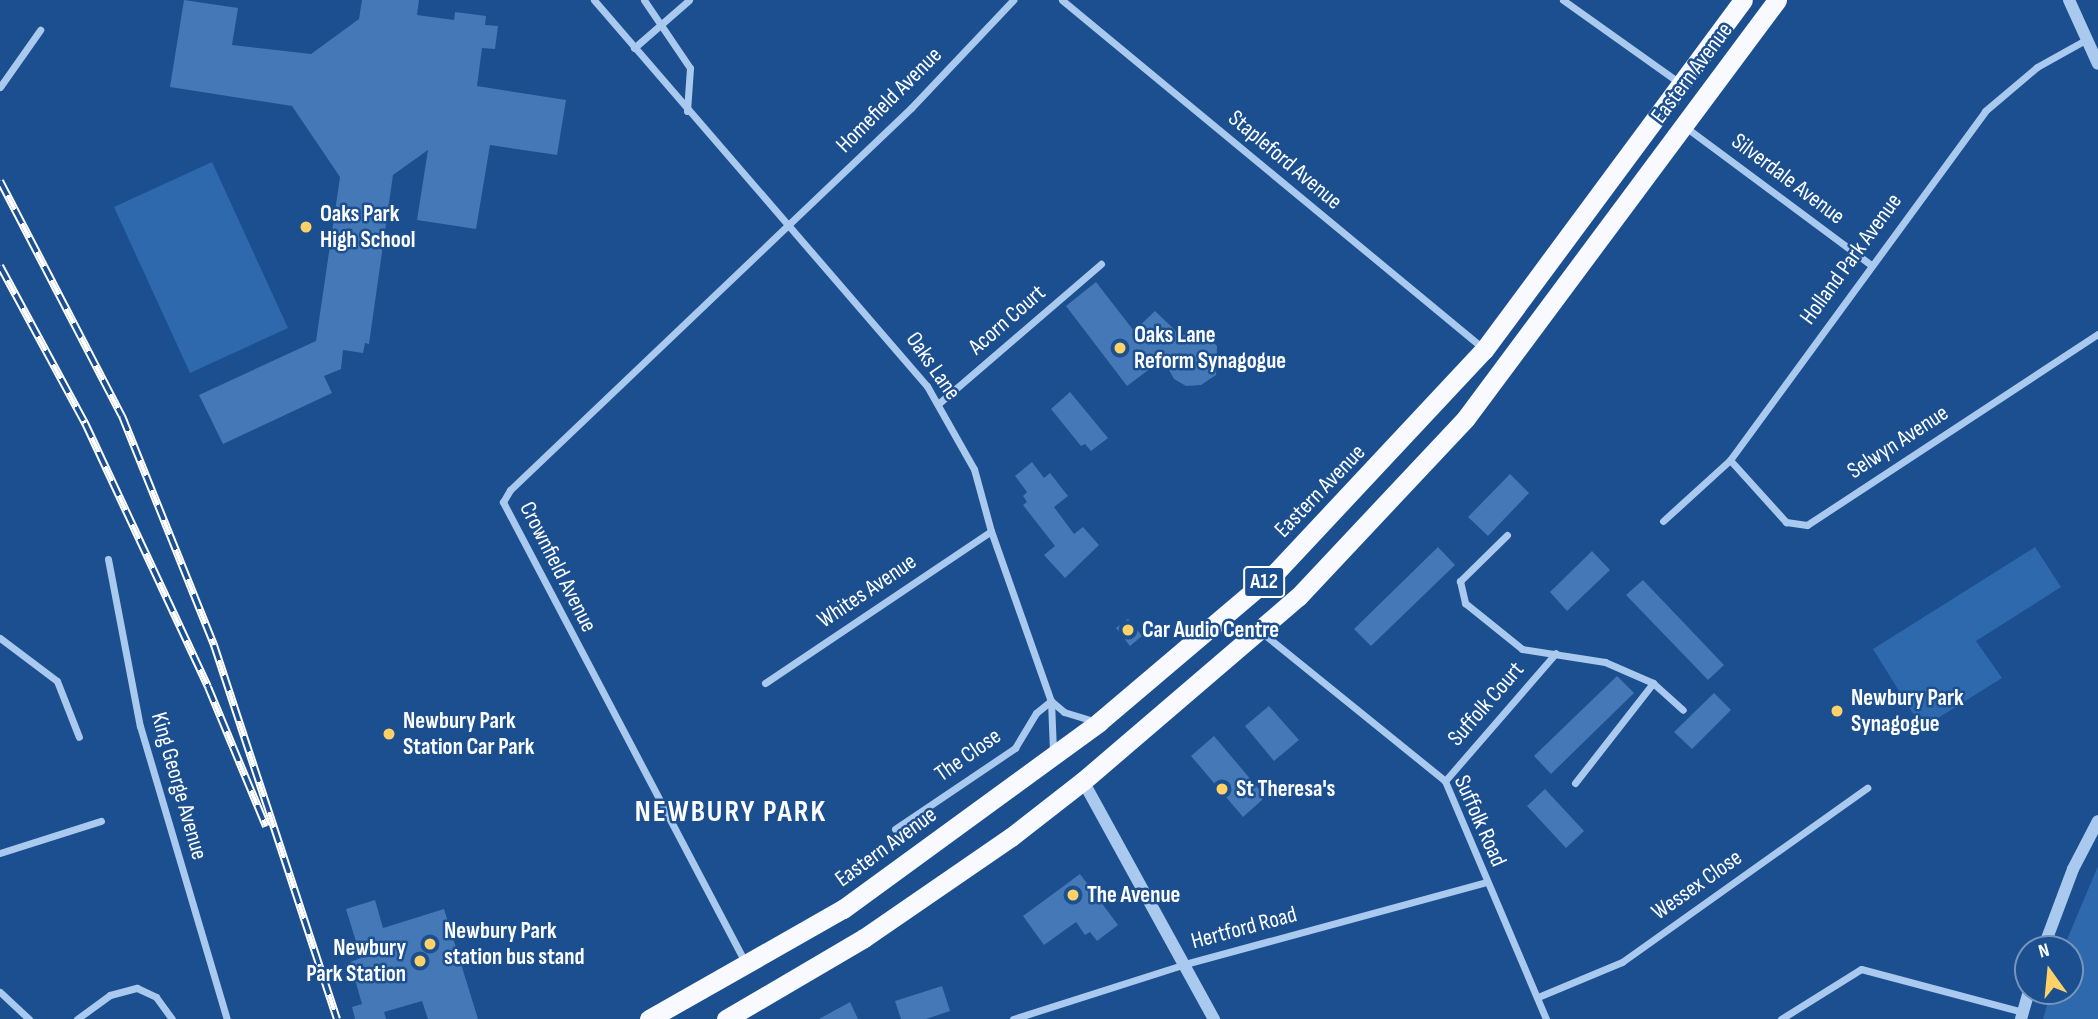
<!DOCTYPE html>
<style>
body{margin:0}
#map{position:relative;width:2098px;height:1019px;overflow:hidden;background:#1b4f8f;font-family:"Sofia Sans Condensed",sans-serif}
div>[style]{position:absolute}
.green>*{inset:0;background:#2e69ad}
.building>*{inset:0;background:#4478b7}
.minor>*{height:7px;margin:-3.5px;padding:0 3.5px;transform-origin:3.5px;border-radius:3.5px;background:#a9c9ee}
.tertiary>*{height:12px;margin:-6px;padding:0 6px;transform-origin:6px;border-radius:6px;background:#a9c9ee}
.trunk>*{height:19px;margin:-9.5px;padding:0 9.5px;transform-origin:9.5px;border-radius:9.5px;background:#f8faff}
.rail>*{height:8px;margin-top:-4px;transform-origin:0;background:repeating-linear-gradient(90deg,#1b4f8f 0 16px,#fff 0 32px);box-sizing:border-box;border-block:2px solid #fff}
.dots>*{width:19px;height:19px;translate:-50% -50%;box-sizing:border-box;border:4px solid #1b4f8f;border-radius:50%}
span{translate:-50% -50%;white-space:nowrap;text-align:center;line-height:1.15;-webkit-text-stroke:5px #1b4f8f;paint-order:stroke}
.shield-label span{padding:2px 5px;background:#1b4f8f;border:2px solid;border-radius:5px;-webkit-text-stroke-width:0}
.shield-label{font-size:21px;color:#fff;font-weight:700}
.street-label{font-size:23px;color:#fff}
.poi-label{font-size:23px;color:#fff;font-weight:700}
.left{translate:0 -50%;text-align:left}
.right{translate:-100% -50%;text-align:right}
.district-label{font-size:30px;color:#fff;font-weight:700;letter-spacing:2px}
.north{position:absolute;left:2014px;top:935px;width:70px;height:70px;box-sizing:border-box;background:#1b4f8f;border:2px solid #7695bc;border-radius:50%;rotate:345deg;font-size:19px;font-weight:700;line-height:28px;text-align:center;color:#fff}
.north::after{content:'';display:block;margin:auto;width:24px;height:32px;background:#ffd166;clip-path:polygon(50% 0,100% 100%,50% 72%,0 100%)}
</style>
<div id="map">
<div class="green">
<i style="clip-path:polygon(212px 162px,288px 328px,190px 373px,114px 207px)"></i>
<i style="clip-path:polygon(2035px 547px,2061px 587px,1976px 641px,2002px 678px,1922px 728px,1873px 649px)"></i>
<i style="clip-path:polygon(2098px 866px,2098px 1019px,2043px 1019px,2051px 991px,2070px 991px,2070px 949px,2063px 949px)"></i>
</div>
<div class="building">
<i style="clip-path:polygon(184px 0,238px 8px,232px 45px,311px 54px,359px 19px,362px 0,419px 0,417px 15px,454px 20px,455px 12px,486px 16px,485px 25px,498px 26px,495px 49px,482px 48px,477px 86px,566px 100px,557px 155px,490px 145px,476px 229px,417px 220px,428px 150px,393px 175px,369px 344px,365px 343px,363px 353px,343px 350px,341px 369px,324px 376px,332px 393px,223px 444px,199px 395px,316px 341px,340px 177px,292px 106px,170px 87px)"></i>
<i style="clip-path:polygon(1096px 282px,1134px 331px,1155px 311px,1180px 335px,1205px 334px,1217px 346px,1216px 375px,1201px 385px,1186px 386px,1174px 379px,1163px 359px,1127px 386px,1066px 306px)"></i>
<i style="clip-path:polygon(1070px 392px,1108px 438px,1091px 451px,1085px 444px,1081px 446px,1051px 409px)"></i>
<i style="clip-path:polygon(1032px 462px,1044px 478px,1050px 473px,1068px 496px,1054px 507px,1074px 534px,1083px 527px,1099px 545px,1065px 578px,1044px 555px,1055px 546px,1023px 505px,1027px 502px,1023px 496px,1027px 492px,1015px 476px)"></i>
<i style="clip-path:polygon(1510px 474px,1529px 493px,1488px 536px,1468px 517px)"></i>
<i style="clip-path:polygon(1438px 547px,1455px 565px,1371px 646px,1354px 629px)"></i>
<i style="clip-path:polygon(1592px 551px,1610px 570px,1567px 611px,1550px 592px)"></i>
<i style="clip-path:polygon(1643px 580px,1724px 665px,1708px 680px,1626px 595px)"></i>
<i style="clip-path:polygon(1128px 619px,1142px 636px,1130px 646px,1116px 628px)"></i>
<i style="clip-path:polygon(1617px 676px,1634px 693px,1551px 774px,1534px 756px)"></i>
<i style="clip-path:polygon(1714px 693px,1731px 710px,1692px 749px,1674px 732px)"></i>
<i style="clip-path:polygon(1269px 706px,1299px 740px,1274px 761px,1245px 726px)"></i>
<i style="clip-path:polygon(1214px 736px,1263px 794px,1262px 800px,1243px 817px,1191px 756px)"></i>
<i style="clip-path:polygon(1545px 789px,1584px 831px,1566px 848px,1527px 806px)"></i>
<i style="clip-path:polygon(1080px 874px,1118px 925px,1097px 941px,1090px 932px,1085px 935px,1076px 922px,1044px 945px,1023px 916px)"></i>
<i style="clip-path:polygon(375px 900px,383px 928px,444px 909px,478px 1019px,428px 1019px,422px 1001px,384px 1012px,386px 1019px,355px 1019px,352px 1007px,362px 1004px,350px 962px,361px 958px,346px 909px)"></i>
<i style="clip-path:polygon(942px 986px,950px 1011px,926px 1019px,901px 1019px,895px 1001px)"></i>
<i style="clip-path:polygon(850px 1002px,858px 1019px,819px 1019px)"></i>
</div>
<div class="minor">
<i style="left:594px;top:0;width:510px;rotate:49.22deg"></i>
<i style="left:927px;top:386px;width:95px;rotate:60.5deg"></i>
<i style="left:974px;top:469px;width:64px;rotate:74.7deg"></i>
<i style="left:991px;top:531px;width:180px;rotate:70.6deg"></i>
<i style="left:1051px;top:701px;width:49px;rotate:87.7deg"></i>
<i style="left:644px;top:0;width:82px;rotate:55.9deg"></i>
<i style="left:690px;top:68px;width:43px;rotate:94deg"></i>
<i style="left:1062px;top:0;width:548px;rotate:39.59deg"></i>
<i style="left:1563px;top:0;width:143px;rotate:35.4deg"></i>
<i style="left:634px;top:48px;width:73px;rotate:-41.1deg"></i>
<i style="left:0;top:87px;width:70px;rotate:-54.9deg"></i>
<i style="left:1684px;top:126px;width:232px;rotate:36.6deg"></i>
<i style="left:938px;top:404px;width:215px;rotate:-40.7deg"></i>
<i style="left:1730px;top:460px;width:84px;rotate:47.9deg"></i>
<i style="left:1786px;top:522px;width:21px;rotate:8deg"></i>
<i style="left:1807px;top:525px;width:348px;rotate:-33.3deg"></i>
<i style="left:1663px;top:521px;width:91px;rotate:-42.3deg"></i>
<i style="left:1730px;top:460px;width:432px;rotate:-53.8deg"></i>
<i style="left:1985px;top:111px;width:68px;rotate:-40.2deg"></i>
<i style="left:2037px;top:67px;width:57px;rotate:-29.2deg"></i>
<i style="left:1507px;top:535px;width:66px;rotate:135.6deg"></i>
<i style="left:1460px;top:581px;width:23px;rotate:77deg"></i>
<i style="left:1465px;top:603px;width:73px;rotate:38.9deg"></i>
<i style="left:1522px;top:649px;width:84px;rotate:8.9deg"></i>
<i style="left:1605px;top:662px;width:52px;rotate:23.6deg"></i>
<i style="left:1653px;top:683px;width:40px;rotate:42deg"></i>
<i style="left:108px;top:559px;width:170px;rotate:79.2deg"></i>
<i style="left:140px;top:726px;width:306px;rotate:73.5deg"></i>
<i style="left:1260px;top:631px;width:238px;rotate:39deg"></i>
<i style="left:1445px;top:781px;width:259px;rotate:67deg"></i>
<i style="left:0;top:638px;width:71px;rotate:37deg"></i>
<i style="left:57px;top:681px;width:60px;rotate:68.6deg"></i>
<i style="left:765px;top:683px;width:272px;rotate:-33.9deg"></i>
<i style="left:1051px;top:701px;width:17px;rotate:40deg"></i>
<i style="left:1064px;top:712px;width:30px;rotate:17deg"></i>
<i style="left:1445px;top:781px;width:169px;rotate:-49.1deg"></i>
<i style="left:1575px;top:783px;width:127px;rotate:-52deg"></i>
<i style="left:895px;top:829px;width:145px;rotate:-34deg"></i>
<i style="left:1015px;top:748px;width:41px;rotate:-59deg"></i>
<i style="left:1036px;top:713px;width:19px;rotate:-39deg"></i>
<i style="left:0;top:853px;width:106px;rotate:-17.6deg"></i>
<i style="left:745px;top:962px;width:520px;rotate:-117.75deg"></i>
<i style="left:503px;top:502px;width:14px;rotate:-60deg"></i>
<i style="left:510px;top:490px;width:554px;rotate:-43.61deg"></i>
<i style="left:911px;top:108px;width:149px;rotate:-46.6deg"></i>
<i style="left:0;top:992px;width:40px;rotate:43deg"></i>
<i style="left:1538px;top:997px;width:91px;rotate:-22.6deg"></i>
<i style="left:1622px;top:962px;width:301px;rotate:-35.4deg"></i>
<i style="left:77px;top:1019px;width:41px;rotate:-36deg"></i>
<i style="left:110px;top:995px;width:28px;rotate:-15deg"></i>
<i style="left:137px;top:988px;width:21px;rotate:25deg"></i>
<i style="left:156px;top:997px;width:27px;rotate:54deg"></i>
<i style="left:1013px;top:1019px;width:181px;rotate:-17.7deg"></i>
<i style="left:1185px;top:964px;width:313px;rotate:-15.2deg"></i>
<i style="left:1781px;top:1019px;width:94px;rotate:-32deg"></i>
<i style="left:1861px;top:969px;width:168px;rotate:14.9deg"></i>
</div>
<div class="tertiary">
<i style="left:2069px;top:0;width:70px;rotate:65.6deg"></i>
<i style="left:1083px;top:781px;width:272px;rotate:61.2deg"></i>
<i style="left:2043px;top:949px;width:85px;rotate:-69.4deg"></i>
<i style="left:2073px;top:869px;width:54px;rotate:-62.5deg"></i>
<i style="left:2021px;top:1019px;width:29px;rotate:-74deg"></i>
</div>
<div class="trunk">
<i style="left:649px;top:1019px;width:223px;rotate:-29.6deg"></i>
<i style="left:843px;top:909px;width:317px;rotate:-36.1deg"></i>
<i style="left:1099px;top:722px;width:232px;rotate:-40.3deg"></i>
<i style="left:1276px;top:572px;width:304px;rotate:-46.9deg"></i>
<i style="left:1484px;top:350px;width:435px;rotate:-53.5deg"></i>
<i style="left:726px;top:1019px;width:160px;rotate:-30.4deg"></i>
<i style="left:864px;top:938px;width:178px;rotate:-34.5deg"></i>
<i style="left:1011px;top:837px;width:91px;rotate:-37.9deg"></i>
<i style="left:1083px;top:781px;width:283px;rotate:-40.6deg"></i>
<i style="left:1298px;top:597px;width:245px;rotate:-46.8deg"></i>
<i style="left:1466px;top:418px;width:521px;rotate:-53.35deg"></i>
</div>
<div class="rail">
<i style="left:0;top:181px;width:265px;rotate:62.6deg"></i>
<i style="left:122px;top:416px;width:247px;rotate:68.1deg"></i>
<i style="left:214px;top:645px;width:394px;rotate:71.8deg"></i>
<i style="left:0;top:266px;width:179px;rotate:61.6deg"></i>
<i style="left:85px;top:423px;width:291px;rotate:65deg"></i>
<i style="left:208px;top:687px;width:151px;rotate:67.4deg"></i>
</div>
<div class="dots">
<i style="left:306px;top:227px;background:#ffd166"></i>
<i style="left:1120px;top:348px;background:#ffd166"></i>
<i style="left:1128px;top:630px;background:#ffd166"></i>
<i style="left:1837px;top:711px;background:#ffd166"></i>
<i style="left:389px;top:734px;background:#ffd166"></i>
<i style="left:1222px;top:789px;background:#ffd166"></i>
<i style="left:1073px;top:895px;background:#ffd166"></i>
<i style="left:430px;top:944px;background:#ffd166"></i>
<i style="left:420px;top:961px;background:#ffd166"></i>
</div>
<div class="shield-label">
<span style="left:1264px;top:582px">A12</span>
</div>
<div class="street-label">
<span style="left:1692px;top:73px;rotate:-53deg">Eastern Avenue</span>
<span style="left:889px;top:100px;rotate:-45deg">Homefield Avenue</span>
<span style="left:1285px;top:160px;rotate:40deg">Stapleford Avenue</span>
<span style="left:1788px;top:179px;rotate:37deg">Silverdale Avenue</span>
<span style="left:1851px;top:259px;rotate:-54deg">Holland Park Avenue</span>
<span style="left:1007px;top:320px;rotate:-41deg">Acorn Court</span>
<span style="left:933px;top:366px;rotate:55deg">Oaks Lane</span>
<span style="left:1898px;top:442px;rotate:-33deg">Selwyn Avenue</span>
<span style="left:1320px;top:491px;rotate:-46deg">Eastern Avenue</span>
<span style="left:558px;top:567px;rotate:63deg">Crownfield Avenue</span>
<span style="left:867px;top:591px;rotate:-34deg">Whites Avenue</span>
<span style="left:1486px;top:704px;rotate:-49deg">Suffolk Court</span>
<span style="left:968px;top:755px;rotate:-35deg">The Close</span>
<span style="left:179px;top:786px;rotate:74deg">King George Avenue</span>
<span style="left:1480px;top:821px;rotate:66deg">Suffolk Road</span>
<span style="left:886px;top:847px;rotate:-36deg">Eastern Avenue</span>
<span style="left:1697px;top:885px;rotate:-35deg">Wessex Close</span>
<span style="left:1244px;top:928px;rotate:-15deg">Hertford Road</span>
</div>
<div class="poi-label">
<span class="left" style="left:320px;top:227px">Oaks Park<br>High School</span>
<span class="left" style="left:1134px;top:348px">Oaks Lane<br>Reform Synagogue</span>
<span class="left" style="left:1142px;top:630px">Car Audio Centre</span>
<span class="left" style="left:1851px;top:711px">Newbury Park<br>Synagogue</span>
<span class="left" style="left:403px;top:734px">Newbury Park<br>Station Car Park</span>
<span class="left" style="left:1236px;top:789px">St Theresa's</span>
<span class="left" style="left:1087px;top:895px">The Avenue</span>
<span class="left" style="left:444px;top:944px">Newbury Park<br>station bus stand</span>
<span class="right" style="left:406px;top:961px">Newbury<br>Park Station</span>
</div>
<div class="district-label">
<span style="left:731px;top:812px">NEWBURY PARK</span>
</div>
<div class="north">N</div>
</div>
